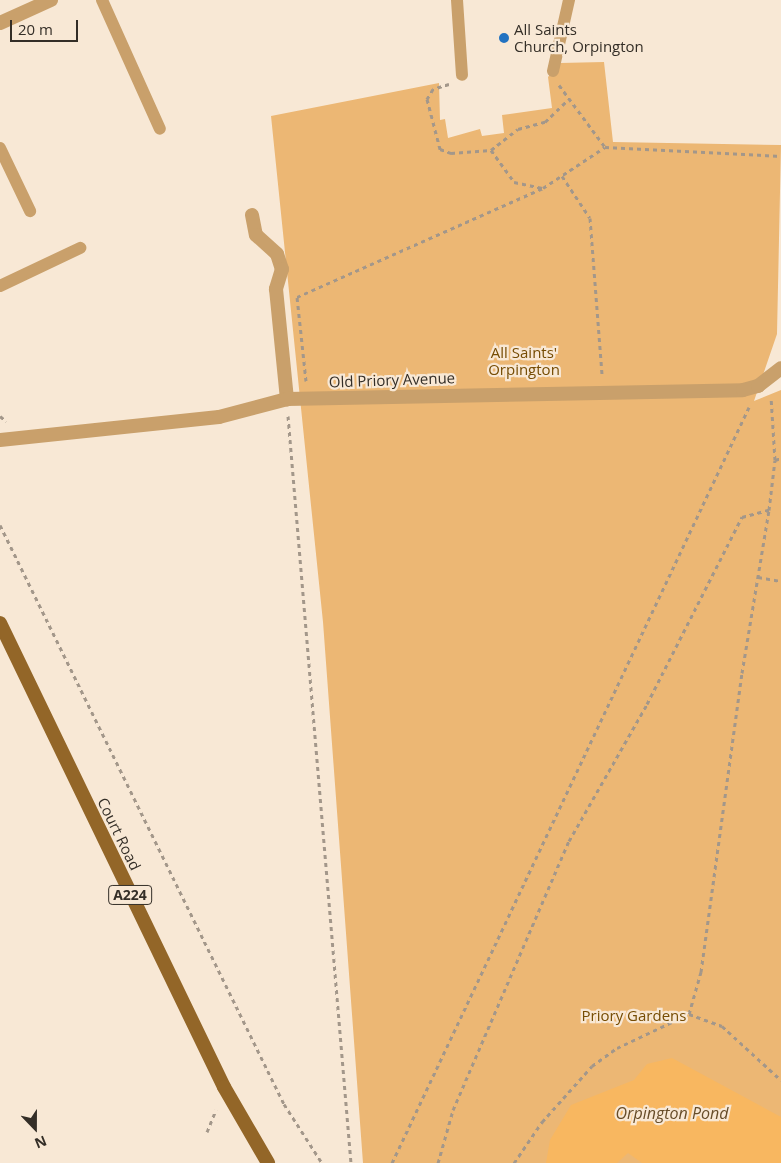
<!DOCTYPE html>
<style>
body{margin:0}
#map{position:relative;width:781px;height:1163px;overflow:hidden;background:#f8e8d5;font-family:"Open Sans",sans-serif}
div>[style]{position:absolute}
.green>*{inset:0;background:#ecb774}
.water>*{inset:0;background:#f8b760}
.path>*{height:3px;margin-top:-1.5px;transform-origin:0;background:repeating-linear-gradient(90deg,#a3978a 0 4px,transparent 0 8px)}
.service>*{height:12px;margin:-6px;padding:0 6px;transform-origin:6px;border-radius:6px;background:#c9a06b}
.minor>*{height:14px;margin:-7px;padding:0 7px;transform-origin:7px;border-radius:7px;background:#c9a06b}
.primary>*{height:14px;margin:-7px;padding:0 7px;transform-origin:7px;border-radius:7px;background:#936628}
.dots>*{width:14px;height:14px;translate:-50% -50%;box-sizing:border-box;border:2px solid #f8e8d5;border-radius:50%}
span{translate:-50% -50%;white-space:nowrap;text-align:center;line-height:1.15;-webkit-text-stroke:4.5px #f8e8d5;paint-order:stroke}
.shield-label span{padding:1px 4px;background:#f8e8d5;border:1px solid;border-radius:4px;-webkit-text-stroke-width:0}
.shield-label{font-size:14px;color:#342e27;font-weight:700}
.poi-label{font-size:15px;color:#342e27}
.left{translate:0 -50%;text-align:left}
.park-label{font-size:15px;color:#764c03}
.street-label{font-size:15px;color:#342e27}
.water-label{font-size:16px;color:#674c28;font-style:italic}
.north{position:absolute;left:10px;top:1103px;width:50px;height:50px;-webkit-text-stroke:4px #f8e8d5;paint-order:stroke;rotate:158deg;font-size:14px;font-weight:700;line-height:20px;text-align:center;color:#342e27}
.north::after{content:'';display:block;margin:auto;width:18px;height:22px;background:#342e27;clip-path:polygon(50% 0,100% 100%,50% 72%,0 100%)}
.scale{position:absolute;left:10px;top:20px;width:68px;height:22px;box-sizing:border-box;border:2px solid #342e27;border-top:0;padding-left:6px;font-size:15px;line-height:18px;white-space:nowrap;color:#342e27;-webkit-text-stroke:4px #f8e8d5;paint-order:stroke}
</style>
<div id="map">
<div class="green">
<i style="clip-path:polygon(604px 62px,613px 142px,781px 145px,777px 334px,754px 401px,781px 390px,781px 1163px,363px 1163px,323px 622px,271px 116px,439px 83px,440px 120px,445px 119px,448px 138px,480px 129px,482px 136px,504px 133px,502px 115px,552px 108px,548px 77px,560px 63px)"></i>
</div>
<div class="water">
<i style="clip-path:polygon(672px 1058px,781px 1117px,781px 1163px,642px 1163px,628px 1153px,617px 1163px,546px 1163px,550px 1140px,571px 1105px,634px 1080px,647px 1064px)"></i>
</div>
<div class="path">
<i style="left:449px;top:84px;width:17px;rotate:163deg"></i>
<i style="left:433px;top:89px;width:12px;rotate:121deg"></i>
<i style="left:427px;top:99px;width:52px;rotate:75.4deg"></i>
<i style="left:440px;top:149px;width:12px;rotate:20deg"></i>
<i style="left:451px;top:153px;width:40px;rotate:-4.3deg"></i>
<i style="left:491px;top:150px;width:39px;rotate:54deg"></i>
<i style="left:514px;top:182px;width:29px;rotate:12deg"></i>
<i style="left:559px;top:85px;width:77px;rotate:53.4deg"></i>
<i style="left:491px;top:150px;width:34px;rotate:-38deg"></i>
<i style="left:518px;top:129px;width:28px;rotate:-15deg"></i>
<i style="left:545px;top:122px;width:30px;rotate:-44deg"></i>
<i style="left:562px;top:176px;width:50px;rotate:56.3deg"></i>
<i style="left:590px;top:218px;width:157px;rotate:85.6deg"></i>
<i style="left:306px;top:381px;width:84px;rotate:-96.1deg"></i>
<i style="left:297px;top:297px;width:269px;rotate:-23.9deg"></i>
<i style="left:543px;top:188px;width:74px;rotate:-33.5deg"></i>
<i style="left:605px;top:147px;width:176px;rotate:2.9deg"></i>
<i style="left:0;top:416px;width:8px;rotate:40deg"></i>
<i style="left:288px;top:416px;width:750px;rotate:85.18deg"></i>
<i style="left:775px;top:460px;width:6px;rotate:-18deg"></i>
<i style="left:0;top:525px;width:645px;rotate:63.87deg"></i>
<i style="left:284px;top:1104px;width:70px;rotate:57.2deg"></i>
<i style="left:758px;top:577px;width:23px;rotate:10deg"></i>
<i style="left:689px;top:1014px;width:35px;rotate:20deg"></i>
<i style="left:722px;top:1026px;width:80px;rotate:42.5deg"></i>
<i style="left:207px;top:1132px;width:24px;rotate:-68deg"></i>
<i style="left:392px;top:1163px;width:836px;rotate:-64.72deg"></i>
<i style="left:438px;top:1163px;width:55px;rotate:-74.2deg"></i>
<i style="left:453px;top:1110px;width:293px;rotate:-66.7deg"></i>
<i style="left:569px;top:841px;width:158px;rotate:-60.3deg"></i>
<i style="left:647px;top:704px;width:210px;rotate:-63.1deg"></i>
<i style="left:742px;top:517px;width:28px;rotate:-15deg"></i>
<i style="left:769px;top:510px;width:50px;rotate:-83.2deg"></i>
<i style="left:775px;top:460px;width:63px;rotate:-93.6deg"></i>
<i style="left:514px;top:1163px;width:50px;rotate:-55.7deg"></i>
<i style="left:542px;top:1122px;width:75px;rotate:-48.2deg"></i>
<i style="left:592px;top:1066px;width:31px;rotate:-36deg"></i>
<i style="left:617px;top:1048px;width:80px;rotate:-25.3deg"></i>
<i style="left:689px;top:1014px;width:44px;rotate:-74.1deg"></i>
<i style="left:701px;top:972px;width:302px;rotate:-82.2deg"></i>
<i style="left:742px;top:673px;width:165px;rotate:-80.6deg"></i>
</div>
<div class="service">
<i style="left:102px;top:0;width:141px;rotate:65.8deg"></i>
<i style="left:457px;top:0;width:75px;rotate:86.2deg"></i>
<i style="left:553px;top:71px;width:73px;rotate:-77.3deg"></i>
<i style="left:0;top:148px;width:70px;rotate:64.5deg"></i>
<i style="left:0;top:286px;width:89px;rotate:-25.4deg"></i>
</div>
<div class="minor">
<i style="left:0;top:23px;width:56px;rotate:-24.3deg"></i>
<i style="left:252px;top:215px;width:20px;rotate:79deg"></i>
<i style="left:256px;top:235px;width:28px;rotate:42deg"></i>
<i style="left:277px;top:254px;width:16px;rotate:72deg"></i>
<i style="left:282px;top:269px;width:21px;rotate:107deg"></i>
<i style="left:276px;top:289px;width:111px;rotate:84.3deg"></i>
<i style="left:0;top:440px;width:220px;rotate:-6deg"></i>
<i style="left:219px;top:417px;width:70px;rotate:-14.8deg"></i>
<i style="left:287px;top:399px;width:456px;rotate:-1.1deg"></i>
<i style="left:743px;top:390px;width:16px;rotate:-15deg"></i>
<i style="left:758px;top:386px;width:29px;rotate:-38deg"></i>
</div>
<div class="primary">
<i style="left:0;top:623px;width:515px;rotate:64.23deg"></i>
<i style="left:224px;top:1087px;width:88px;rotate:59.9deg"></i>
</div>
<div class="dots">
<i style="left:504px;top:38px;background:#2272c1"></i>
</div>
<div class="shield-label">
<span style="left:130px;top:895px">A224</span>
</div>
<div class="poi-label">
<span class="left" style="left:514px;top:38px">All Saints<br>Church, Orpington</span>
</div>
<div class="park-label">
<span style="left:524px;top:361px">All Saints'<br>Orpington</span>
<span style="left:634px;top:1016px">Priory Gardens</span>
</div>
<div class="street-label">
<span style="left:392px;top:380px;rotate:-2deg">Old Priory Avenue</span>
<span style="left:119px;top:834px;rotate:64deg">Court Road</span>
</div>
<div class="water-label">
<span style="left:672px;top:1113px">Orpington Pond</span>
</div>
<div class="north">N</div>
<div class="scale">20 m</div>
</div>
